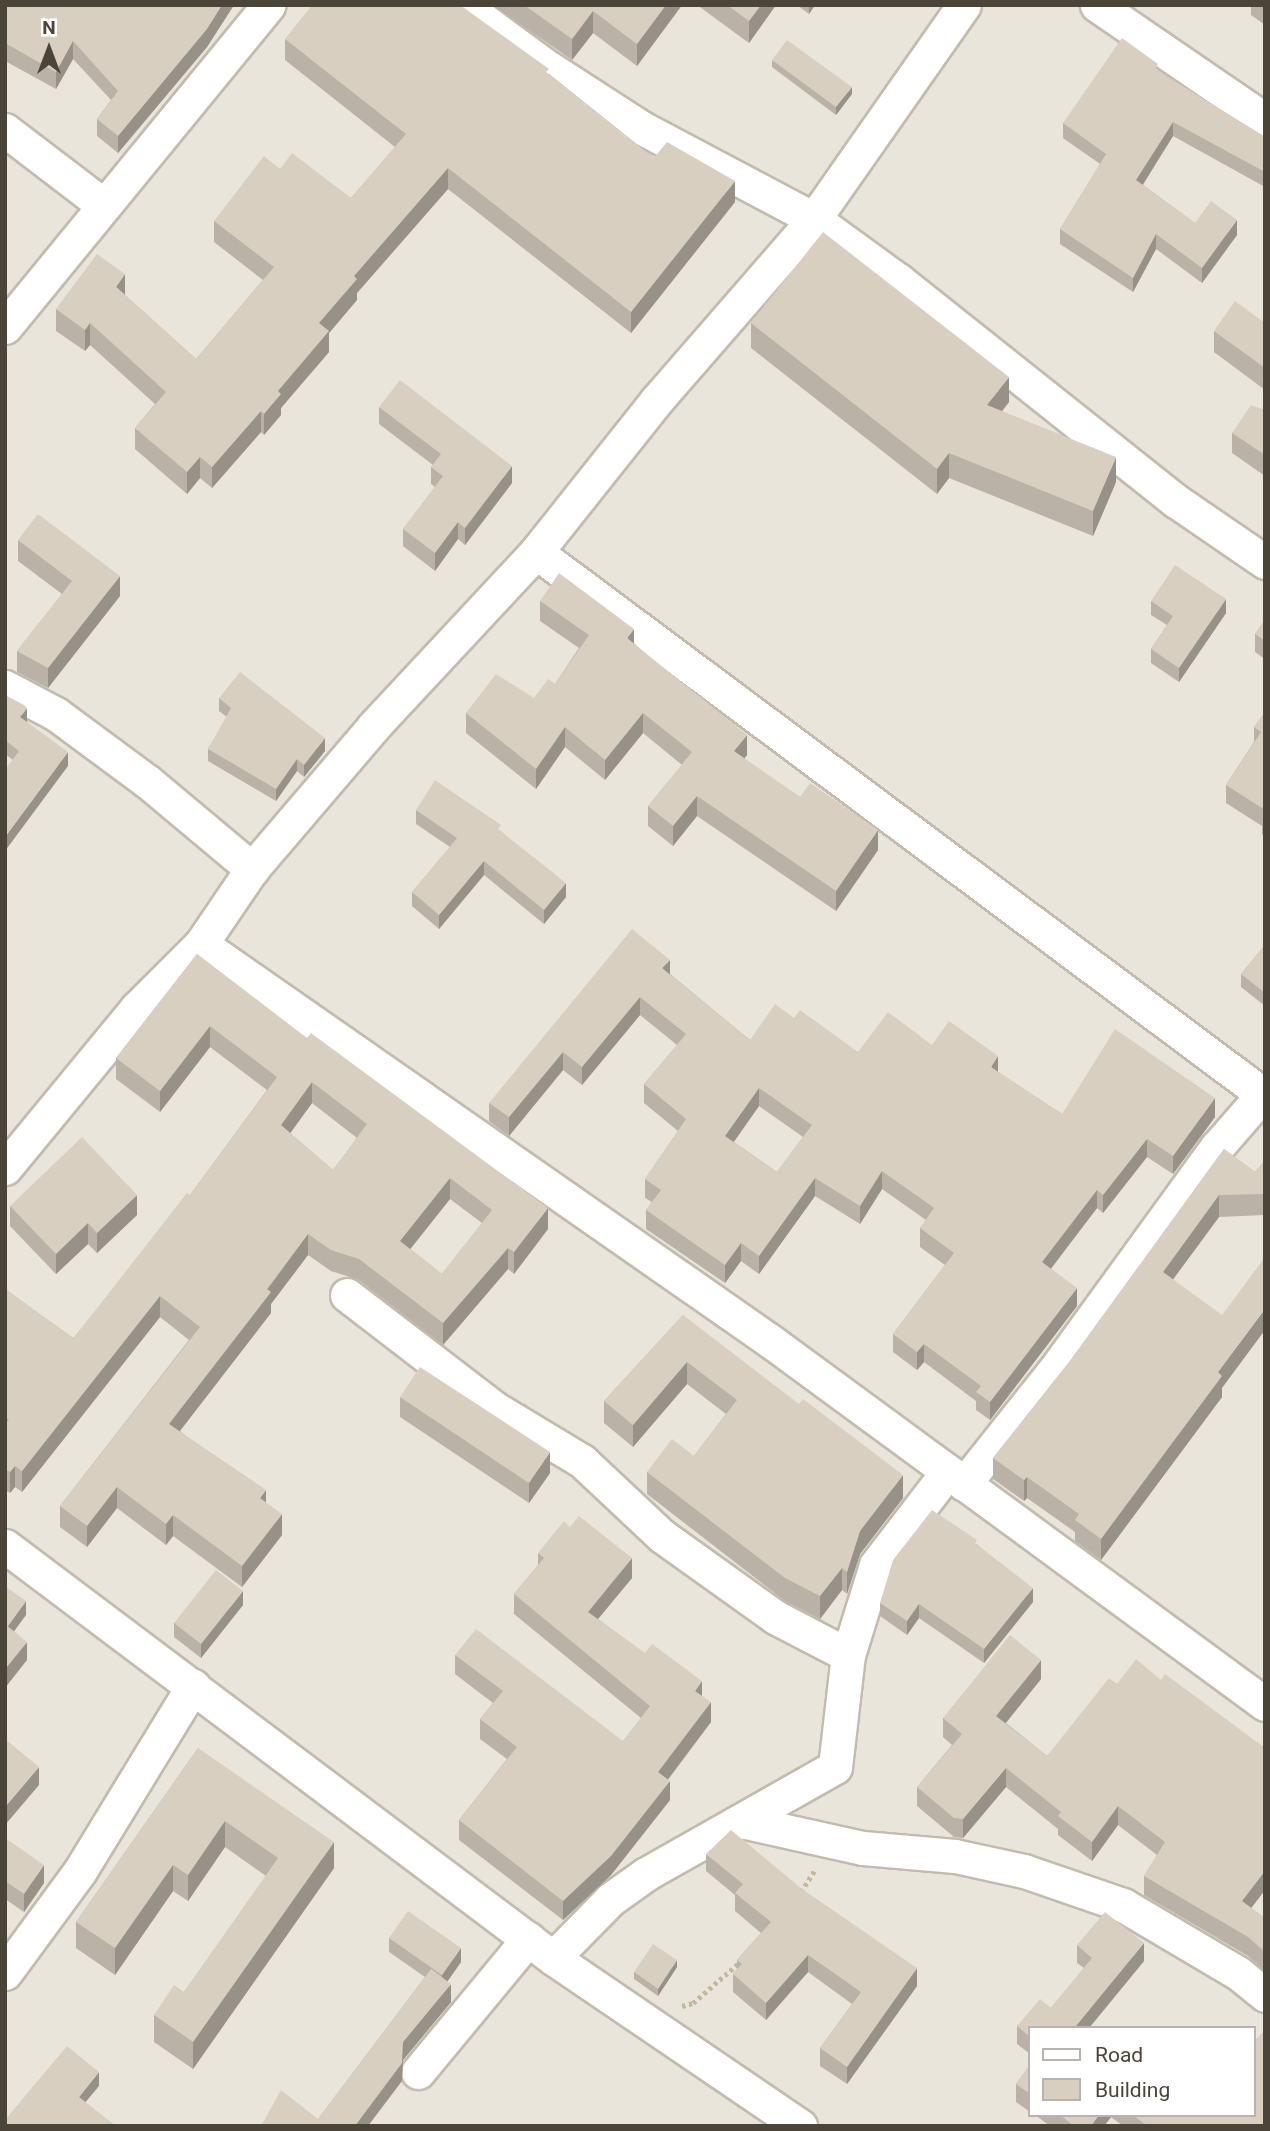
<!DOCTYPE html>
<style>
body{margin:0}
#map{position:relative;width:1270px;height:2131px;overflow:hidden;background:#f6f3ec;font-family:Roboto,sans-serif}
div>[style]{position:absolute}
.residential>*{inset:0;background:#eae5da}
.path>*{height:4.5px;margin-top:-2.25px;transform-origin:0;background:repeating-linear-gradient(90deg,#c4b79f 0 3.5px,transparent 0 7px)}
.roads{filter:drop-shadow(2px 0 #c2bbae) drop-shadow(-2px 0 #c2bbae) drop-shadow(0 2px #c2bbae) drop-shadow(0 -2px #c2bbae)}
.minor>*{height:33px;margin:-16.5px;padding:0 16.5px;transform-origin:16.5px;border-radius:16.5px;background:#fff}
.wall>*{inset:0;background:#bab2a6}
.shaded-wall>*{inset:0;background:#979187}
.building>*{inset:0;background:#d8cfc1}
span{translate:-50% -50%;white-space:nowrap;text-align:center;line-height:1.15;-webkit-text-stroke:5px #fff;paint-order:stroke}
.frame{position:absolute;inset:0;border:7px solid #4b4439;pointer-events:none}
.legend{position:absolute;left:1028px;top:2026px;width:228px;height:91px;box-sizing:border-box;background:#fff;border:2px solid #b7b4b0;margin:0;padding:9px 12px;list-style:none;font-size:21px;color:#4b4439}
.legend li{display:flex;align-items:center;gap:14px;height:35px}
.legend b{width:35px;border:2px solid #b7b4b0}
.north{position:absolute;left:14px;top:14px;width:70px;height:70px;-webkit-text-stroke:5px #fff;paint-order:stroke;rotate:0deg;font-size:19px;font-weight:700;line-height:28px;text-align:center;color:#4b4439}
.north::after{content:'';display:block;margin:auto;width:24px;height:32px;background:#4b4439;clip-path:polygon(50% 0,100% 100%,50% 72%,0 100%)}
</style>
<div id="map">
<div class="residential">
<i style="clip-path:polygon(evenodd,5px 5px,1265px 5px,1265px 2126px,5px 2126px,5px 5px,1030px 2028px,1254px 2028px,1254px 2115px,1030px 2115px,1030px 2028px)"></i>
</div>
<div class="path">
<i style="left:801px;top:1892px;width:26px;rotate:-58deg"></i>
<i style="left:682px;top:2006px;width:11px;rotate:-15deg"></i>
<i style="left:693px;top:2003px;width:64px;rotate:-41.2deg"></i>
</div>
<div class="roads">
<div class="minor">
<i style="left:463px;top:5px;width:99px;rotate:36.4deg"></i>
<i style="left:543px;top:64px;width:118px;rotate:32.9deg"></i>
<i style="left:642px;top:128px;width:195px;rotate:27.9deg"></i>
<i style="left:814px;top:219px;width:104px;rotate:36deg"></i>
<i style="left:898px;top:280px;width:355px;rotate:38.5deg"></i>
<i style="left:1176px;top:501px;width:108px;rotate:34.4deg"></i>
<i style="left:1097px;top:5px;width:204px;rotate:34.4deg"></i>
<i style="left:5px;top:130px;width:123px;rotate:37.4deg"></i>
<i style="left:5px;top:327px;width:416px;rotate:-50.7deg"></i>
<i style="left:536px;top:552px;width:910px;rotate:36.73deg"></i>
<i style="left:5px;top:687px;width:58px;rotate:27.9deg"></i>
<i style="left:56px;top:714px;width:114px;rotate:36.5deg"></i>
<i style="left:148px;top:782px;width:136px;rotate:39.9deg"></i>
<i style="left:201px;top:944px;width:697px;rotate:34.9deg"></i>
<i style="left:773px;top:1343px;width:610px;rotate:36.27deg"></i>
<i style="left:5px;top:1168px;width:206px;rotate:-50.5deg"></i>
<i style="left:136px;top:1009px;width:92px;rotate:-45deg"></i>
<i style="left:201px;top:944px;width:91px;rotate:-55.8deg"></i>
<i style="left:252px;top:869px;width:188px;rotate:-49.5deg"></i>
<i style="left:374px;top:726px;width:238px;rotate:-47deg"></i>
<i style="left:536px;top:552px;width:193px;rotate:-51.5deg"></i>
<i style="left:656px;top:401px;width:241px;rotate:-49deg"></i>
<i style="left:814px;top:219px;width:261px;rotate:-55deg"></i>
<i style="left:347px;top:1295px;width:185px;rotate:37.5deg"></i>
<i style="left:494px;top:1408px;width:103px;rotate:31.1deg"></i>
<i style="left:582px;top:1461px;width:110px;rotate:43.2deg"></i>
<i style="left:662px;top:1536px;width:139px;rotate:35.6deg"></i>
<i style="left:775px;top:1617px;width:82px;rotate:27.5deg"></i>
<i style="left:964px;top:1484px;width:144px;rotate:-51.5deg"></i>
<i style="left:1054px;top:1371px;width:277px;rotate:-54deg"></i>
<i style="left:1217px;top:1147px;width:70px;rotate:-49deg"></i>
<i style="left:5px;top:1546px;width:686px;rotate:36.94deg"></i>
<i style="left:553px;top:1958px;width:299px;rotate:34.2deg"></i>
<i style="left:741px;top:1821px;width:125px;rotate:12.5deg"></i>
<i style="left:863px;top:1848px;width:92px;rotate:5deg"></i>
<i style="left:955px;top:1856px;width:71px;rotate:12.3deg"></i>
<i style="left:1024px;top:1871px;width:105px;rotate:19deg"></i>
<i style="left:1123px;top:1905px;width:134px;rotate:30.6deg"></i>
<i style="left:1238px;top:1973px;width:35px;rotate:39deg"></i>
<i style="left:553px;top:1958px;width:83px;rotate:-45.5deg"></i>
<i style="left:611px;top:1899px;width:43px;rotate:-35.5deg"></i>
<i style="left:646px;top:1874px;width:217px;rotate:-29.5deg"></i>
<i style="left:835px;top:1767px;width:113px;rotate:-83.4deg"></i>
<i style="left:848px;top:1655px;width:94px;rotate:-72.7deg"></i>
<i style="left:876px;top:1565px;width:118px;rotate:-52.5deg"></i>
<i style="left:5px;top:1973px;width:127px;rotate:-53.7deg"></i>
<i style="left:80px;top:1871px;width:217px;rotate:-58.6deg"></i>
<i style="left:418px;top:2072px;width:173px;rotate:-50.4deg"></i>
</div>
</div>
<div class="wall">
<i style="clip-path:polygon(5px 5px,234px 5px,207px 47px,118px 153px,97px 136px,97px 119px,111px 100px,73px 59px,56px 89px,5px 61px)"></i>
<i style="clip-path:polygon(493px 5px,682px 5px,637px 66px,593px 33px,572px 60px)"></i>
<i style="clip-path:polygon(697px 5px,776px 5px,749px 43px)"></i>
<i style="clip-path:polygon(797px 5px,815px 5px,809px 14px)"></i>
<i style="clip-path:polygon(1251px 5px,1265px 5px,1265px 25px,1251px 15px)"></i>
<i style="clip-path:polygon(285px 39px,549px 74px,654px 158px,735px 202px,631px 333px,448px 189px,357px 293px,357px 300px,329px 333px,329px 352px,281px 408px,281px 415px,264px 435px,261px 432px,212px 488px,200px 478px,187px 494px,135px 449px,135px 428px,155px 404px,90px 345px,85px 351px,56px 331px,56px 309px,125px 295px,196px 359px,263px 280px,214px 242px,214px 221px,280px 169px,351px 198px,395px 147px,285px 60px)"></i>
<i style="clip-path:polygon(772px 60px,852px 94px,836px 115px,772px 67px)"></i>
<i style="clip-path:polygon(1158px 71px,1265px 137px,1265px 187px,1173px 136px,1143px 185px,1195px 223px,1237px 235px,1202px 283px,1156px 249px,1133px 292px,1060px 244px,1060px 229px,1100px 164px,1063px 138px,1063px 123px)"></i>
<i style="clip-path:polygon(751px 323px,1009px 402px,1002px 411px,1116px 482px,1093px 536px,949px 478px,937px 494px,751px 348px)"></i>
<i style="clip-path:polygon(1265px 323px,1265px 390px,1214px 352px,1214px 331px)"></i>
<i style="clip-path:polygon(379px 407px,512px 483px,465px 545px,458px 539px,435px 571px,403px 546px,403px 529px,435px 487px,431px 484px,431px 467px,433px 465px,379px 424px)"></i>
<i style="clip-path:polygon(1265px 410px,1265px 476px,1232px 453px,1232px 433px)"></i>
<i style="clip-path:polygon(18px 540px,120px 596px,48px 688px,17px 672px,17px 651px,62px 594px,18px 561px)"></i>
<i style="clip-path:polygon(540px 601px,634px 643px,747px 755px,744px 759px,878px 850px,836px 911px,697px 816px,673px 846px,648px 826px,648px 806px,682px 765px,643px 733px,605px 780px,565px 747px,536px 789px,466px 733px,466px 713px,534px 698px,555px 684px,579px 648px,540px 621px)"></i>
<i style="clip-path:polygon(1151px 601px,1226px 613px,1179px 682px,1151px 663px,1151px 649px,1167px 625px,1151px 615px)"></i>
<i style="clip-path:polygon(1265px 620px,1265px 659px,1255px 652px,1255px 634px)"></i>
<i style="clip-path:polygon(5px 695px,27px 722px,68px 766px,13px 760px,5px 754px)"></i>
<i style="clip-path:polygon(219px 698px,325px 751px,304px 777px,297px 771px,276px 801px,208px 761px,208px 749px,227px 717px,219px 711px)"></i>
<i style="clip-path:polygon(1265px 712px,1265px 837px,1262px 834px,1262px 826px,1226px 803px,1226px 785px,1254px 742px,1254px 727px)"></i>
<i style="clip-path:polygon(416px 810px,501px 831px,566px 897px,544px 924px,484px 875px,439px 929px,412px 906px,412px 892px,450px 847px,416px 824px)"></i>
<i style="clip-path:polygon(1265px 945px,1265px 1006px,1241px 987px,1241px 974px)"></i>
<i style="clip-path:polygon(evenodd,197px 954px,548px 1229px,514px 1274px,508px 1269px,443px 1345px,359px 1280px,331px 1271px,308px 1255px,271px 1304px,271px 1313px,180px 1431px,266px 1503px,282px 1535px,242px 1587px,173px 1536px,166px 1545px,117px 1508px,87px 1547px,60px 1527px,60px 1506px,189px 1340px,160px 1317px,22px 1492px,15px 1487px,10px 1493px,5px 1490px,5px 1289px,73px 1338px,76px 1335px,190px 1195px,267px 1090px,210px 1047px,160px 1112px,116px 1079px,116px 1058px,197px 954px,312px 1103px,357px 1138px,333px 1170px,290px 1133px,312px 1103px,197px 954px,450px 1199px,482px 1223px,442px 1274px,410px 1249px,450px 1199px)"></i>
<i style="clip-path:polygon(evenodd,670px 974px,750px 1040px,794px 1018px,858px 1052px,932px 1045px,998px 1072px,1062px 1114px,1215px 1117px,1173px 1174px,1147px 1157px,1103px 1213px,1097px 1208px,1051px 1269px,1077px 1306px,990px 1420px,976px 1410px,976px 1401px,924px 1362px,917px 1370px,893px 1352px,893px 1334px,945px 1265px,920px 1247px,920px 1228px,926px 1220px,882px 1189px,860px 1224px,815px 1196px,759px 1274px,741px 1261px,725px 1283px,646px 1229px,646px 1210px,652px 1202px,645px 1198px,645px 1179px,678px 1131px,644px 1103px,644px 1084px,677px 1045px,640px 1015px,582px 1085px,563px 1070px,509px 1136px,489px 1121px,489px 1103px,670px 974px,759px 1106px,803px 1137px,777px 1172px,734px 1142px,759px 1106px)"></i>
<i style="clip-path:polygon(1224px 1149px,1255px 1172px,1265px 1160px,1265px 1215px,1219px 1217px,1173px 1279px,1222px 1388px,1222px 1397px,1101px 1560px,1075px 1541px,1075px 1532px,1027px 1498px,1024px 1501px,993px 1479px,993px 1458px,1070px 1361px)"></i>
<i style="clip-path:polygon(10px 1206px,137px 1215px,97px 1253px,88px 1244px,56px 1274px,10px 1226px)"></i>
<i style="clip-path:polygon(683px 1315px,903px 1498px,860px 1554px,847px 1594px,842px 1590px,820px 1619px,785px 1601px,647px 1494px,647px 1472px,694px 1456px,726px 1414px,687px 1384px,633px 1447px,604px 1423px,604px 1401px)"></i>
<i style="clip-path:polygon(400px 1397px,550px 1473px,529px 1503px,400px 1417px)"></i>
<i style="clip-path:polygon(977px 1544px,1033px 1602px,984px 1663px,919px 1618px,907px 1635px,880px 1616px,880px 1603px)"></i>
<i style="clip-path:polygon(538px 1553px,632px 1578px,598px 1619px,702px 1696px,711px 1722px,668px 1780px,670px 1800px,611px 1875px,563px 1920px,459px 1840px,459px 1820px,507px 1759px,480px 1739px,480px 1719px,493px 1703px,455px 1674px,455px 1655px,623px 1741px,641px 1718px,514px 1614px,514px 1594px,538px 1565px)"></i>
<i style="clip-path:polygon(243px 1605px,201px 1658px,174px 1637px,174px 1623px)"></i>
<i style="clip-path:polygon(1041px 1679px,1006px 1723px,1047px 1756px,1117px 1684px,1161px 1680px,1265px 1748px,1265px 1890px,1251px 1908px,1265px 1918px,1265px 1971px,1248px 1956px,1144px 1895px,1144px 1876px,1157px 1855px,1118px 1825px,1092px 1861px,1058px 1835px,1058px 1829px,1006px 1787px,963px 1838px,954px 1837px,917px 1806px,917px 1787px,952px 1745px,943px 1737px,943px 1718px)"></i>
<i style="clip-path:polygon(198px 1748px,334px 1868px,193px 2069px,154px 2042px,154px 2015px,184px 1992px,266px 1876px,225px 1847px,188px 1901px,173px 1891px,115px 1975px,76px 1948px,76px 1922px)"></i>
<i style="clip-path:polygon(5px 1838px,44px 1883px,24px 1912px,5px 1899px)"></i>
<i style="clip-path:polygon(706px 1854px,917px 1986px,847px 2084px,820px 2066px,820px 2048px,852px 2004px,808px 1972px,766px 2020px,733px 1992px,733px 1974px,737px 1969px,737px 1960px,761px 1933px,735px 1911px,735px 1895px,706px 1871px)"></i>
<i style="clip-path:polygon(389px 1938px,461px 1962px,447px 1982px,451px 2002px,403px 2060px,402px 2081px,318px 2119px,425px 1977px,389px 1952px)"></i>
<i style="clip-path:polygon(1077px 1945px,1144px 1961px,1089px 2028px,1030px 2028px,1030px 2054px,1017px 2044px,1017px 2026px,1051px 2008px,1084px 1968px,1077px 1963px)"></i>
<i style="clip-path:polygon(677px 1967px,658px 1996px,634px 1979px,634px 1972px)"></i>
<i style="clip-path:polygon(1030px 2065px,1030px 2112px,1016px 2102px,1016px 2084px)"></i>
<i style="clip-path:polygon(1035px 2115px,1254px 2115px,1265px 2126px,1123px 2126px,1111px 2117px,1104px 2126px,1050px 2126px)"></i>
</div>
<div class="shaded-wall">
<i style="clip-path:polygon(222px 5px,234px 5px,207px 47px,118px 153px,118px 136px)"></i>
<i style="clip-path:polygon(666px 5px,682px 5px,637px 66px,637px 44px)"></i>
<i style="clip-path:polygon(761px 5px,776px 5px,749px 43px,749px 21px)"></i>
<i style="clip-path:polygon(809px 5px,815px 5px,809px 14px)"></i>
<i style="clip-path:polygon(593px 11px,593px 33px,572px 60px,572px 39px)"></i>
<i style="clip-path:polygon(73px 41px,73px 59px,56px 89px,56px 72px)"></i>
<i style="clip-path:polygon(852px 87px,852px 94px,836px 115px,836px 107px)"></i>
<i style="clip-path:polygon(1173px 122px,1173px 136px,1136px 195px,1136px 180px)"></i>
<i style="clip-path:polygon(448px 168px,448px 189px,357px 293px,357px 300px,329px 333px,329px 352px,281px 408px,281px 415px,264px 435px,264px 414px,319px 323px,354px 276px)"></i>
<i style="clip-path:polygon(735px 181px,735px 202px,631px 333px,631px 312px)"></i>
<i style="clip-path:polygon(1237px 220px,1237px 235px,1202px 283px,1202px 268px)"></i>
<i style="clip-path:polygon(1156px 234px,1156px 249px,1133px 292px,1133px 278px)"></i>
<i style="clip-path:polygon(125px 274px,125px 295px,116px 287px)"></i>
<i style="clip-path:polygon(90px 323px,90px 345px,85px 351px,85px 330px)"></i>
<i style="clip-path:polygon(1009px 377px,1009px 402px,987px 430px,987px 405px)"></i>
<i style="clip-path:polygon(261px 411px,261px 432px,212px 488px,212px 467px)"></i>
<i style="clip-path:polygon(949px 453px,949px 478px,937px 494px,937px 469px)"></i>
<i style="clip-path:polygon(200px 457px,200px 478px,187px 494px,187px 472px)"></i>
<i style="clip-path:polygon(1116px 457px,1116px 482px,1093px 536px,1093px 511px)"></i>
<i style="clip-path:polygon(512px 466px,512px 483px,465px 545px,465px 528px)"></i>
<i style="clip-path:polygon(458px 522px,458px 539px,435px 571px,435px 553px)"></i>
<i style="clip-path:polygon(120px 576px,120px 596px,48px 688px,48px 668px)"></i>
<i style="clip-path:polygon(1226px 599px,1226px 613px,1179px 682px,1179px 668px)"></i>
<i style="clip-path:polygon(634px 629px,634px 649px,627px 638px)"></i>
<i style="clip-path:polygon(27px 708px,27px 722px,20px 717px)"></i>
<i style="clip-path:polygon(643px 713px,643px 733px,605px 780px,605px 760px)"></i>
<i style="clip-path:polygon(565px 727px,565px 747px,536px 789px,536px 769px)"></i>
<i style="clip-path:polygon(747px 735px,747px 755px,734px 771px,734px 751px)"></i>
<i style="clip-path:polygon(325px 738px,325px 751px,304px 777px,304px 765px)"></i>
<i style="clip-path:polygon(68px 752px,68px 766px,5px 851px,5px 837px)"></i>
<i style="clip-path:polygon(297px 759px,297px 771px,276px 801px,276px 789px)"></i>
<i style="clip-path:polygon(697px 796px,697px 816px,673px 846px,673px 826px)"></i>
<i style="clip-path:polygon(878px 830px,878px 850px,836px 911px,836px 891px)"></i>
<i style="clip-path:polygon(484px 861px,484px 875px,439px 929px,439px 915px)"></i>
<i style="clip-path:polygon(566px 883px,566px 897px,544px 924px,544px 910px)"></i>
<i style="clip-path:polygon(670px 960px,670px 978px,662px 968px)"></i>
<i style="clip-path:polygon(640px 997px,640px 1015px,582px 1085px,582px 1067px)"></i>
<i style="clip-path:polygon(210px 1026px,210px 1047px,160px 1112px,160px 1091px)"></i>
<i style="clip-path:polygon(563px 1052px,563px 1070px,509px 1136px,509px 1117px)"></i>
<i style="clip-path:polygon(998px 1056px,998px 1074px,991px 1067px)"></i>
<i style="clip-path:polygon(312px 1082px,312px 1103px,281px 1146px,281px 1125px)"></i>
<i style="clip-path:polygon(759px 1088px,759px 1106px,725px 1154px,725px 1136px)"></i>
<i style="clip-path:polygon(1215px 1098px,1215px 1117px,1173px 1174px,1173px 1156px)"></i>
<i style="clip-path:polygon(1147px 1139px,1147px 1157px,1103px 1213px,1103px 1195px)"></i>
<i style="clip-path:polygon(882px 1171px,882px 1189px,860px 1224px,860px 1206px)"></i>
<i style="clip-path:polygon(450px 1178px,450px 1199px,400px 1262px,400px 1241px)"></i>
<i style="clip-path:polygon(815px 1178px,815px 1196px,759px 1274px,759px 1256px)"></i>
<i style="clip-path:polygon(1097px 1190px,1097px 1208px,1042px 1280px,1042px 1262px)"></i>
<i style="clip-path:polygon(137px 1195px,137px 1215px,97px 1253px,97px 1233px)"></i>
<i style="clip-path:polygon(1219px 1195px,1219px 1217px,1163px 1293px,1163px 1272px)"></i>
<i style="clip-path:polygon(548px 1208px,548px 1229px,514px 1274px,514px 1252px)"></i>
<i style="clip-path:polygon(88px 1223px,88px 1244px,56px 1274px,56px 1254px)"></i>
<i style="clip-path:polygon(308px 1234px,308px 1255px,271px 1304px,271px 1313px,169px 1445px,169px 1424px)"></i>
<i style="clip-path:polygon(741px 1243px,741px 1261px,725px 1283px,725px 1265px)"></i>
<i style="clip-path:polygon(508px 1248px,508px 1269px,443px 1345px,443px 1323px)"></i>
<i style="clip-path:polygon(1077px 1288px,1077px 1306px,990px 1420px,990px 1402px)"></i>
<i style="clip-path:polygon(160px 1296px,160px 1317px,22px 1492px,22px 1471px)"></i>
<i style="clip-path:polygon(1265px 1309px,1265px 1330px,1222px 1388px,1222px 1397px,1101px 1560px,1101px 1539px,1218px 1372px)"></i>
<i style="clip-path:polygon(924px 1344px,924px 1362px,917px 1370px,917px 1352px)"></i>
<i style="clip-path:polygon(687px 1362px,687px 1384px,633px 1447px,633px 1425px)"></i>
<i style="clip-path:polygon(550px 1452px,550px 1473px,529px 1503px,529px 1483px)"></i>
<i style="clip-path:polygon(15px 1466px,15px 1487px,10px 1493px,10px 1472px)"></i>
<i style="clip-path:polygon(903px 1475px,903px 1498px,860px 1554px,847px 1594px,847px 1572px,860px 1531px)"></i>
<i style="clip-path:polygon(1027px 1477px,1027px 1498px,1024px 1501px,1024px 1480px)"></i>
<i style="clip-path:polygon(117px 1487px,117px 1508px,87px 1547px,87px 1526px)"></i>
<i style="clip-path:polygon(266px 1490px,266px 1511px,260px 1498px)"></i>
<i style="clip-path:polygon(282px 1514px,282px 1535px,242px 1587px,242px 1566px)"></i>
<i style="clip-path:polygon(173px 1515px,173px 1536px,166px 1545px,166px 1524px)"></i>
<i style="clip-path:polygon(632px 1558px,632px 1578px,588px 1631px,588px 1612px)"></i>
<i style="clip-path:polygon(842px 1568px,842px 1590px,820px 1619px,820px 1596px)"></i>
<i style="clip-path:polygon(1033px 1588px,1033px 1602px,984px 1663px,984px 1649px)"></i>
<i style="clip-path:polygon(243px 1591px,243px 1605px,201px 1658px,201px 1644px)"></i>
<i style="clip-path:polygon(26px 1601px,26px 1615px,7px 1641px,7px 1627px)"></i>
<i style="clip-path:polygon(919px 1604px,919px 1618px,907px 1635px,907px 1621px)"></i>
<i style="clip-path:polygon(27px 1642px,27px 1660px,5px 1688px,5px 1669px)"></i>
<i style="clip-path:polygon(1041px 1660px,1041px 1679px,996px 1735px,996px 1716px)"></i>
<i style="clip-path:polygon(702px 1681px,702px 1700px,695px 1691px)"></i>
<i style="clip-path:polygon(711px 1702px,711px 1722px,658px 1792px,658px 1772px)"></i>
<i style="clip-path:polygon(39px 1767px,39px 1785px,5px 1825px,5px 1807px)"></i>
<i style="clip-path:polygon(1006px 1768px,1006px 1787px,963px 1838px,963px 1819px)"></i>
<i style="clip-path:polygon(670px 1781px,670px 1800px,611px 1875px,563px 1920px,563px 1901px)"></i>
<i style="clip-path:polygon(1118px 1806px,1118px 1825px,1092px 1861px,1092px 1842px)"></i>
<i style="clip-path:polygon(225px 1821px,225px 1847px,188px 1901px,188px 1875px)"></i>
<i style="clip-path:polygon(334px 1842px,334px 1868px,193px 2069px,193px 2042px)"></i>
<i style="clip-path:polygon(44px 1865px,44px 1883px,24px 1912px,24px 1894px)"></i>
<i style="clip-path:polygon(173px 1865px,173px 1891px,115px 1975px,115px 1948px)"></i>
<i style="clip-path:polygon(1265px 1871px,1265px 1890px,1242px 1920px,1242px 1901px)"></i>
<i style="clip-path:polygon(1144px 1943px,1144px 1961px,1089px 2028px,1076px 2028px,1076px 2026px)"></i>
<i style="clip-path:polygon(461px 1948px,461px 1962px,442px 1989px,442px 1975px)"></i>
<i style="clip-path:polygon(808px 1955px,808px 1972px,766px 2020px,766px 2003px)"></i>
<i style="clip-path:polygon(677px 1960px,677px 1967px,658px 1996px,658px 1989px)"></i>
<i style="clip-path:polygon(917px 1968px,917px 1986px,847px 2084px,847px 2067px)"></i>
<i style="clip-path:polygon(451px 1984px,451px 2002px,403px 2060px,402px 2081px,368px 2126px,355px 2126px,403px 2042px)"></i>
<i style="clip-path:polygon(99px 2072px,99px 2086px,79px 2110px,79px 2097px)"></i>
<i style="clip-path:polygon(1099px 2115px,1111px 2115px,1111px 2117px,1104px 2126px,1091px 2126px)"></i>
</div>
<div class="building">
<i style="clip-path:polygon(5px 5px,222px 5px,207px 29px,118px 136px,97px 119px,118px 91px,73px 41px,56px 72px,5px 43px)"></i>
<i style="clip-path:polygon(312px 5px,460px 5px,549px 69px,546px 72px,654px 158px,667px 142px,735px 181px,631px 312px,448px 168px,354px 276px,357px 279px,319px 323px,329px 331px,278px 391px,281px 394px,264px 414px,261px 411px,212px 467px,200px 457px,187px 472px,135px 428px,166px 392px,90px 323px,85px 330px,56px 309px,97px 254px,125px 274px,116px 287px,196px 359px,274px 267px,214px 221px,264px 156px,280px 169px,292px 153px,351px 198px,406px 134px,285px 39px)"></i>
<i style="clip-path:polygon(524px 5px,666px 5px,637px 44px,593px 11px,572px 39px)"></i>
<i style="clip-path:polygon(727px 5px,761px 5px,749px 21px)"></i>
<i style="clip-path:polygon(1122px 38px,1158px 64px,1155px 69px,1265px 137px,1265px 172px,1173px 122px,1136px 180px,1195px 223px,1211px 201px,1237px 220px,1202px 268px,1156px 234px,1133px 278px,1060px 229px,1106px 154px,1063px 123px)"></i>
<i style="clip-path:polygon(787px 40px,852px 87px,836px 107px,772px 60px)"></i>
<i style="clip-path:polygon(823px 232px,1009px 377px,987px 405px,1116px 457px,1093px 511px,949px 453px,937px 469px,751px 323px)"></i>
<i style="clip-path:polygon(1235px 301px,1265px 323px,1265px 368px,1214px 331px)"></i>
<i style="clip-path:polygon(400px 380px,512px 466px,465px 528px,458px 522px,435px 553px,403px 529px,443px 476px,431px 467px,441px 454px,379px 407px)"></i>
<i style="clip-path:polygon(1251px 405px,1265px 410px,1265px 455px,1232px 433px)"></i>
<i style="clip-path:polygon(38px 514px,120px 576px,48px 668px,17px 651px,72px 581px,18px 540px)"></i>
<i style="clip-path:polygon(1175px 565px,1226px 599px,1179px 668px,1151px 649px,1173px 616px,1151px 601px)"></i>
<i style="clip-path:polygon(559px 573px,634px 629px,627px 638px,747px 735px,734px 751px,800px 797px,810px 783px,878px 830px,836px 891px,697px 796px,673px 826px,648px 806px,692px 752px,643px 713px,605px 760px,565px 727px,536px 769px,466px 713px,496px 674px,534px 698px,548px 679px,555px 684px,589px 635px,540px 601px)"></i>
<i style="clip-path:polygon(1265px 620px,1265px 641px,1255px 634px)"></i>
<i style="clip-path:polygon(240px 672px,325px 738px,304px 765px,297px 759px,276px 789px,208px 749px,231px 708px,219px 698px)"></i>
<i style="clip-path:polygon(5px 695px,24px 705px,27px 708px,20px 717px,68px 752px,5px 837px,5px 770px,19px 751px,5px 740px)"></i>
<i style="clip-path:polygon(1265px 712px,1265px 810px,1226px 785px,1261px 732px,1254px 727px)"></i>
<i style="clip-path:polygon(435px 780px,501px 825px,498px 829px,566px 883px,544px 910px,484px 861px,439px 915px,412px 892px,457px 838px,416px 810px)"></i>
<i style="clip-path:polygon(evenodd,632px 929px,670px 960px,662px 968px,750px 1040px,775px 1004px,794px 1018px,800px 1010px,858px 1052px,888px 1012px,932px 1045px,949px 1021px,998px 1056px,991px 1067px,1062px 1114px,1115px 1029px,1215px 1098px,1173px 1156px,1147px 1139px,1103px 1195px,1097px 1190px,1042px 1262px,1077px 1288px,990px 1402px,976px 1392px,981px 1386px,924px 1344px,917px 1352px,893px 1334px,954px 1253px,920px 1228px,934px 1208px,882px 1171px,860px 1206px,815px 1178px,759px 1256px,741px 1243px,725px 1265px,646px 1210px,661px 1190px,645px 1179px,686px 1119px,644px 1084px,686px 1034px,640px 997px,582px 1067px,563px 1052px,509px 1117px,489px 1103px,632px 929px,759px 1088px,812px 1125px,777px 1172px,725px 1136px,759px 1088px)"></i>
<i style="clip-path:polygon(1265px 945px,1265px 993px,1241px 974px)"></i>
<i style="clip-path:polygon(evenodd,197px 954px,307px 1038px,311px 1033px,548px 1208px,514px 1252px,508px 1248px,443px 1323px,359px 1259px,331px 1250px,308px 1234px,267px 1289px,271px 1292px,169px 1424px,266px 1490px,260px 1498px,282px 1514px,242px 1566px,173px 1515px,166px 1524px,117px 1487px,87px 1526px,60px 1506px,200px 1327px,160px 1296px,22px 1471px,15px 1466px,10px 1472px,5px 1469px,5px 1424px,9px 1420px,5px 1417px,5px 1289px,73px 1338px,76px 1335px,187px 1193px,190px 1195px,277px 1077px,210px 1026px,160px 1091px,116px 1058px,197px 954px,312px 1082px,367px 1124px,333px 1170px,281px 1125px,312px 1082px,197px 954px,450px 1178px,492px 1210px,442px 1274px,400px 1241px,450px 1178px)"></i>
<i style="clip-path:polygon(82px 1137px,137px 1195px,97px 1233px,88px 1223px,56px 1254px,10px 1206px)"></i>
<i style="clip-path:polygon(1224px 1149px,1255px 1172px,1265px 1160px,1265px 1194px,1219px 1195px,1163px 1272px,1222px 1315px,1265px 1257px,1265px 1309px,1218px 1372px,1222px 1376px,1101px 1539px,1075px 1520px,1079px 1514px,1027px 1477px,1024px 1480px,993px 1458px,1070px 1361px)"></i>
<i style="clip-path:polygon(683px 1315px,799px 1404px,803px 1399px,903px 1475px,860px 1531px,847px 1572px,842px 1568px,820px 1596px,785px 1578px,647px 1472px,672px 1439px,694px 1456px,737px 1400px,687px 1362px,633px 1425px,604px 1401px)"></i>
<i style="clip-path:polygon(420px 1367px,550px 1452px,529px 1483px,400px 1397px)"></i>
<i style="clip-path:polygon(932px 1510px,977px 1540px,975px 1543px,1033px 1588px,984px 1649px,919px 1604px,907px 1621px,880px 1603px,893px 1560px)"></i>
<i style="clip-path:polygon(579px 1516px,632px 1558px,588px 1612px,645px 1653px,652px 1644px,702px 1681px,695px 1691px,711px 1702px,658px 1772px,670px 1781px,611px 1856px,563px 1901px,459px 1820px,517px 1747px,480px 1719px,503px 1691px,455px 1655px,476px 1629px,623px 1741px,650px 1706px,514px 1594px,544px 1558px,538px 1553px,564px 1521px,570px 1527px)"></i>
<i style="clip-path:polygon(216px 1570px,243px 1591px,201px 1644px,174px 1623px)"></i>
<i style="clip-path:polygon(5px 1586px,26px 1601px,8px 1626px,5px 1624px)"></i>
<i style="clip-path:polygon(5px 1624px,27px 1642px,5px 1669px)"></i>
<i style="clip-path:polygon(1010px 1635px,1041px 1660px,996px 1716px,1047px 1756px,1109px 1678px,1117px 1684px,1136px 1659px,1161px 1680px,1165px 1674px,1265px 1748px,1265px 1871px,1242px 1901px,1265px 1918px,1265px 1952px,1248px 1937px,1144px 1876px,1165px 1842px,1118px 1806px,1092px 1842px,1058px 1816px,1061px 1812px,1006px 1768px,963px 1819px,954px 1818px,917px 1787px,962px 1734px,943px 1718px)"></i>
<i style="clip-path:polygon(5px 1739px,39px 1767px,5px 1807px)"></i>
<i style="clip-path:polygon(198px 1748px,334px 1842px,193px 2042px,154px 2015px,174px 1985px,184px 1992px,278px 1858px,225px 1821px,188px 1875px,173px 1865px,115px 1948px,76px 1922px)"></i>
<i style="clip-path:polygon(731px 1830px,802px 1889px,917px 1968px,847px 2067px,820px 2048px,861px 1992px,808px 1955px,766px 2003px,733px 1974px,742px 1964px,737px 1960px,771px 1922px,735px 1893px,743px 1884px,706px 1854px)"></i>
<i style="clip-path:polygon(5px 1838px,44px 1865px,24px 1894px,5px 1881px)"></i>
<i style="clip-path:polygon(408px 1911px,461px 1948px,442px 1975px,389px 1938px)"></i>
<i style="clip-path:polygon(1105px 1912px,1144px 1943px,1076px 2026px,1079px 2028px,1030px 2028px,1030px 2037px,1017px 2026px,1040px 1999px,1051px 2008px,1092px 1958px,1077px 1945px)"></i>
<i style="clip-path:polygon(653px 1944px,677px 1960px,658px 1989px,634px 1972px)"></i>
<i style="clip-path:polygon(431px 1969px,451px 1984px,403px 2042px,402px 2063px,355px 2126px,261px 2126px,281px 2090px,318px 2119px)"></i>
<i style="clip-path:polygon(1265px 2030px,1265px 2126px,1147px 2126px,1133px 2115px,1254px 2115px,1254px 2041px)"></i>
<i style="clip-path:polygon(67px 2046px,99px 2072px,79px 2097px,116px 2126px,10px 2126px,5px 2122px,5px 2120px)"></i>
<i style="clip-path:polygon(1030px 2065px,1030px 2094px,1016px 2084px)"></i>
<i style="clip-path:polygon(1060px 2115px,1099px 2115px,1091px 2126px,1074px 2126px)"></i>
</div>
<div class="frame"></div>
<ul class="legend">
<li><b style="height:9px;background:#fff"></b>Road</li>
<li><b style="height:19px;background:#d8cfc1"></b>Building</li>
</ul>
<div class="north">N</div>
</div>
